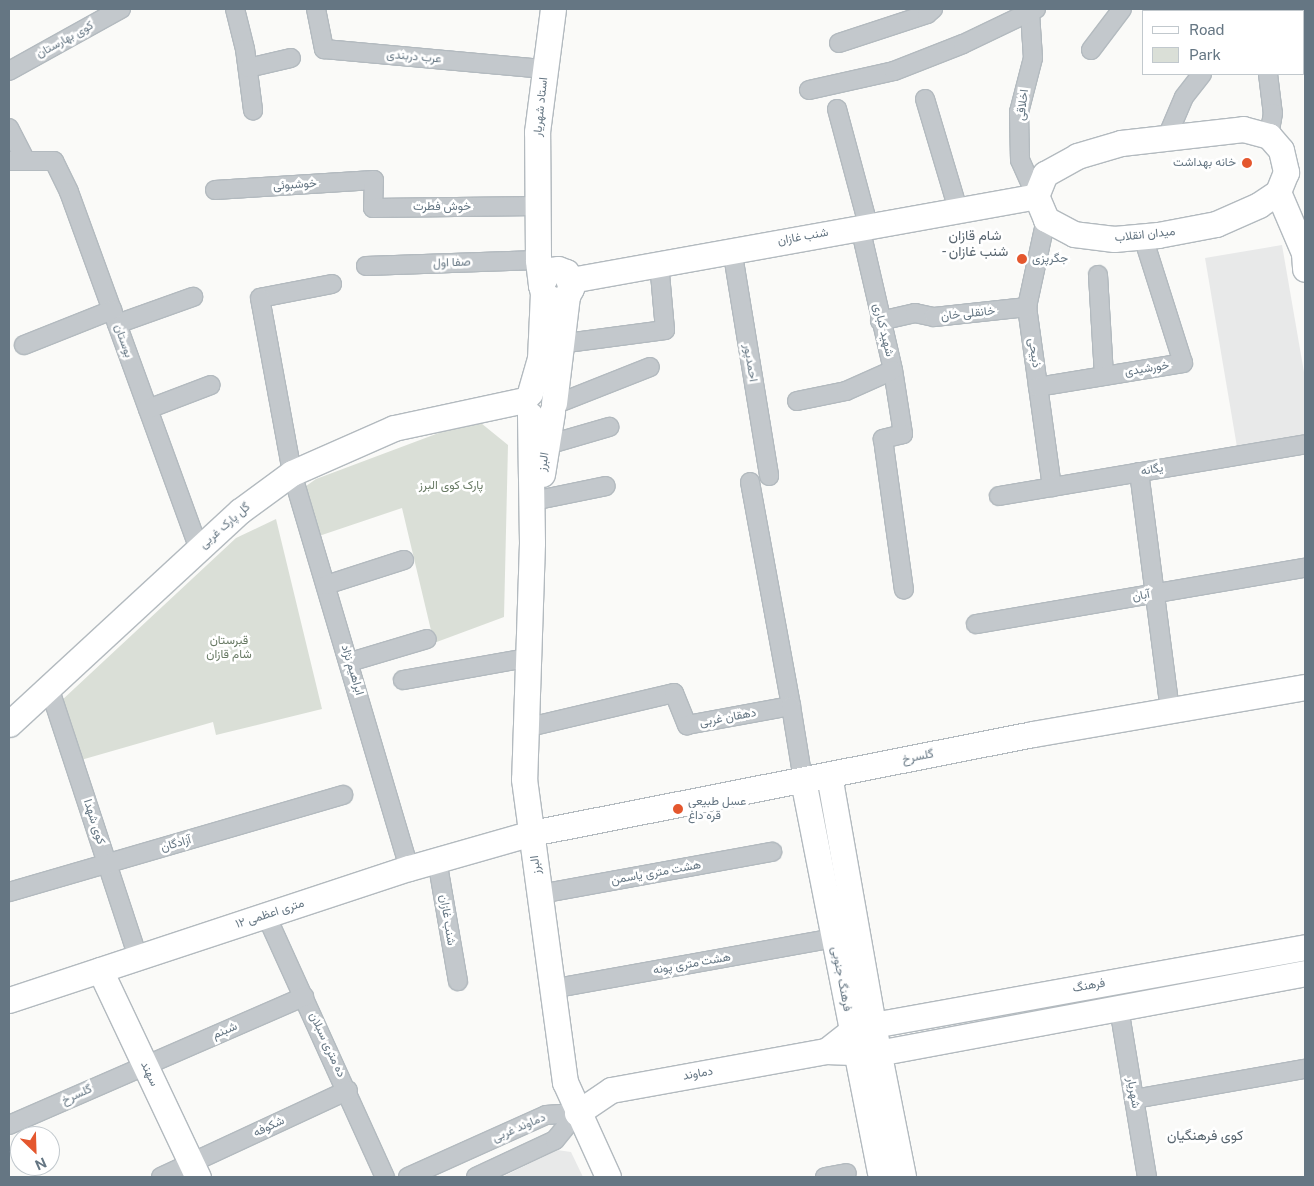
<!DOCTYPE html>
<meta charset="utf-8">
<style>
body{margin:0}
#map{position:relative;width:1314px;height:1186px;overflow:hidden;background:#fafaf8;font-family:"Public Sans",Vazirmatn,sans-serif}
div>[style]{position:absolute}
.built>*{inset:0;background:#e8e9e9}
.green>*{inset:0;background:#dadfd7}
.roads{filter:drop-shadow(1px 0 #b3babf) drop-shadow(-1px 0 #b3babf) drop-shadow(0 1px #b3babf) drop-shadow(0 -1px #b3babf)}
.street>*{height:18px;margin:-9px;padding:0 9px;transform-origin:9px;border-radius:9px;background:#c3c8cc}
.secondary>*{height:25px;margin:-12.5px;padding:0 12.5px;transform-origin:12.5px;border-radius:12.5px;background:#fff}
.dots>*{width:14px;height:14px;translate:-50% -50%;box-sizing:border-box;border:2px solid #fff;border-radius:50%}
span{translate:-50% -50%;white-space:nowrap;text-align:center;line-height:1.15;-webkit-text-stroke:5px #fff;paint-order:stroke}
.street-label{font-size:12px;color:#657683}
.poi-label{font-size:12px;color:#657683}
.right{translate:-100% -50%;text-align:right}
.left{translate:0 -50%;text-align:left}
.park-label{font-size:12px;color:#687a64}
.neighbourhood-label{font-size:14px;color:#57646e}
.frame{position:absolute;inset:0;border:10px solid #657683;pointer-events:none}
.legend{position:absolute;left:1142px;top:10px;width:162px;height:65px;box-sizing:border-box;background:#fff;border:1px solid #c1c8cd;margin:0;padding:6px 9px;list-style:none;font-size:15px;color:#657683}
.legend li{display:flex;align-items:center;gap:10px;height:25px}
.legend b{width:25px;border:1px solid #c1c8cd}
.north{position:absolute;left:10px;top:1126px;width:50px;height:50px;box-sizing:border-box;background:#fff;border:1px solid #c1c8cd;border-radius:50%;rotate:156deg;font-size:14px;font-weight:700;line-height:20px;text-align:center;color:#657683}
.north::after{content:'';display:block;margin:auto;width:18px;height:22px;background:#e4572e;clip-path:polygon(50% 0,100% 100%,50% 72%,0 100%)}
</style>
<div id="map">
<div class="built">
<i style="clip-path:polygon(1282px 245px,1305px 378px,1305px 435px,1237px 447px,1205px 258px)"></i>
<i style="clip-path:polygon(557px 1150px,571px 1152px,583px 1177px,502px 1177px)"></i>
</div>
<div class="green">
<i style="clip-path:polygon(476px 419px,508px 445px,504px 617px,434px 643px,402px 508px,316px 537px,299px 491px,316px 479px)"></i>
<i style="clip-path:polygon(276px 519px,322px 709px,216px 735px,213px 722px,81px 760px,61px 701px,236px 538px)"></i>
</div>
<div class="roads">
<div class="street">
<i style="left:235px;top:9px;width:41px;rotate:76deg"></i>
<i style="left:245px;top:49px;width:62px;rotate:82.5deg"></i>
<i style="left:316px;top:9px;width:41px;rotate:78.7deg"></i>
<i style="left:324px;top:49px;width:222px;rotate:5.2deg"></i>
<i style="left:1251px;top:11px;width:3px;rotate:-45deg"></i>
<i style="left:1030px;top:13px;width:45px;rotate:86.2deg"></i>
<i style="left:1033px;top:58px;width:56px;rotate:104.5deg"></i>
<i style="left:1019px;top:112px;width:48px;rotate:88.8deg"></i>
<i style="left:1020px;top:160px;width:39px;rotate:66deg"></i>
<i style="left:839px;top:43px;width:93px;rotate:-18.2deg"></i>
<i style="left:927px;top:14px;width:8px;rotate:-40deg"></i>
<i style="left:1091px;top:50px;width:51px;rotate:-52.9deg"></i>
<i style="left:248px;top:68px;width:44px;rotate:-13.1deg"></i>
<i style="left:9px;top:71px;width:128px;rotate:-29deg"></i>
<i style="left:1268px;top:74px;width:39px;rotate:83deg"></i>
<i style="left:1273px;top:113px;width:23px;rotate:100deg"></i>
<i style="left:809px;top:90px;width:87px;rotate:-12.6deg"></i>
<i style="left:894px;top:71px;width:74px;rotate:-21.4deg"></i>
<i style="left:963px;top:44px;width:81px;rotate:-25.6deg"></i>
<i style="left:925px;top:99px;width:116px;rotate:73.4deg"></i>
<i style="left:837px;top:109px;width:120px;rotate:75deg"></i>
<i style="left:9px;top:128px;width:35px;rotate:63deg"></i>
<i style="left:1167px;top:137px;width:43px;rotate:-67deg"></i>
<i style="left:1184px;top:97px;width:29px;rotate:-52deg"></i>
<i style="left:9px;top:161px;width:45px"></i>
<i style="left:54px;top:161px;width:34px;rotate:64deg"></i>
<i style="left:69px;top:192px;width:380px;rotate:70deg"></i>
<i style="left:215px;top:190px;width:159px;rotate:-3.6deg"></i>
<i style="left:374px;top:180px;width:28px;rotate:92deg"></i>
<i style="left:373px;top:208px;width:165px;rotate:-0.7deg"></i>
<i style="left:1046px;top:219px;width:90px;rotate:102.2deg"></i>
<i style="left:1027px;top:307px;width:182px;rotate:82.1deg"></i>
<i style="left:860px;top:227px;width:147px;rotate:77deg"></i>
<i style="left:893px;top:370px;width:65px;rotate:81.1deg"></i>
<i style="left:903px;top:434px;width:21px;rotate:166deg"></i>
<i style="left:883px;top:439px;width:152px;rotate:82.1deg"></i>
<i style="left:732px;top:249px;width:230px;rotate:80.7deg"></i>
<i style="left:366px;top:266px;width:172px;rotate:-2deg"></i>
<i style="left:1098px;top:275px;width:101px;rotate:86.6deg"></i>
<i style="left:332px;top:284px;width:73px;rotate:169deg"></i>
<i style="left:260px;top:298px;width:178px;rotate:79.6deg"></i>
<i style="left:292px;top:473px;width:412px;rotate:73.5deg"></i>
<i style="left:880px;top:321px;width:36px;rotate:-13deg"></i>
<i style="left:915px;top:313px;width:19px;rotate:12deg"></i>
<i style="left:934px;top:317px;width:94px;rotate:-6.1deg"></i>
<i style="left:117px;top:324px;width:81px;rotate:-19.6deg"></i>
<i style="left:559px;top:344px;width:107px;rotate:-7.5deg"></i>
<i style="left:665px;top:330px;width:67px;rotate:-95.1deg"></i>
<i style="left:24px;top:345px;width:95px;rotate:-21.7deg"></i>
<i style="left:1038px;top:387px;width:147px;rotate:-9.4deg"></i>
<i style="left:1183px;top:363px;width:132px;rotate:-107.6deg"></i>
<i style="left:797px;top:401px;width:50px;rotate:-11.5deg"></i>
<i style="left:846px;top:391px;width:51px;rotate:-24.1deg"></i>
<i style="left:554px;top:405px;width:103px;rotate:-21.6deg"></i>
<i style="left:148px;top:409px;width:67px;rotate:-20.9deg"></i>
<i style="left:547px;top:445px;width:65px;rotate:-16.2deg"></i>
<i style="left:1139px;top:472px;width:240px;rotate:82.6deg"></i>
<i style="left:750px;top:482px;width:228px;rotate:79.6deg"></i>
<i style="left:999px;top:496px;width:310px;rotate:-9.6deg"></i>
<i style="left:538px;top:500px;width:69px;rotate:-11.6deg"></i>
<i style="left:326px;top:585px;width:82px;rotate:-17.8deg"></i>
<i style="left:976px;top:624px;width:334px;rotate:-9.7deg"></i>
<i style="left:350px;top:662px;width:80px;rotate:-16.6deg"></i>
<i style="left:403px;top:680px;width:125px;rotate:-10.1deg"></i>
<i style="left:49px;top:687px;width:285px;rotate:71.8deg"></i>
<i style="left:525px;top:728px;width:153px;rotate:-13.2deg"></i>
<i style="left:674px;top:693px;width:35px;rotate:68deg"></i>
<i style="left:687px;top:725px;width:106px;rotate:-10.4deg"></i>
<i style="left:791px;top:706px;width:75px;rotate:80.8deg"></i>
<i style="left:437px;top:860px;width:123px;rotate:80.2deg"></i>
<i style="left:9px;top:892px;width:348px;rotate:-16.2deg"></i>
<i style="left:540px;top:894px;width:236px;rotate:-10.3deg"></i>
<i style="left:266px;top:915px;width:288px;rotate:65.6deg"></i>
<i style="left:551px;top:989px;width:288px;rotate:-10.2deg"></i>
<i style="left:1119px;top:1008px;width:171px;rotate:80.6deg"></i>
<i style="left:1134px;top:1099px;width:174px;rotate:-10deg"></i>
<i style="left:9px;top:1125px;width:322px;rotate:-23.5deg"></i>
<i style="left:161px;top:1177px;width:206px;rotate:-24.9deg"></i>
<i style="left:408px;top:1177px;width:151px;rotate:-24.2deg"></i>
<i style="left:546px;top:1115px;width:31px;rotate:-4deg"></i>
<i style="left:476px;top:1177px;width:87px;rotate:-25.1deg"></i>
<i style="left:555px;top:1140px;width:35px;rotate:-51deg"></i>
<i style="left:825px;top:1177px;width:22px;rotate:-10deg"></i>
</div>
<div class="secondary">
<i style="left:1243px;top:129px;width:27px;rotate:15deg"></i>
<i style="left:1269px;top:136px;width:18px;rotate:49deg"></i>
<i style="left:1281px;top:150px;width:23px;rotate:77deg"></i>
<i style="left:1286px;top:172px;width:22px;rotate:112deg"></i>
<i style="left:1278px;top:192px;width:23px;rotate:146deg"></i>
<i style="left:1259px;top:205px;width:47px;rotate:156.2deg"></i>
<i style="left:1216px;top:224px;width:59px;rotate:169.3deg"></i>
<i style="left:1158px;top:235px;width:44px;rotate:174.8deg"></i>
<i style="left:1114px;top:239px;width:40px;rotate:-172.9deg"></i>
<i style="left:1074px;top:234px;width:32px;rotate:-152deg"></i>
<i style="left:1046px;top:219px;width:25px;rotate:-113deg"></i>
<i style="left:1036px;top:196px;width:24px;rotate:-68deg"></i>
<i style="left:1045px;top:174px;width:37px;rotate:-29deg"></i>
<i style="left:1077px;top:156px;width:46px;rotate:-16.5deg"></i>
<i style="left:1121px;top:143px;width:123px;rotate:-6.5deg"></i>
<i style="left:1278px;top:192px;width:66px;rotate:66.9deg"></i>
<i style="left:1304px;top:253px;width:16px;rotate:86deg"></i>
<i style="left:571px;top:280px;width:473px;rotate:-10.2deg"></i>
<i style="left:541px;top:285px;width:17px;rotate:-62deg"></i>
<i style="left:549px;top:270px;width:9px;rotate:-6deg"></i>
<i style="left:558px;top:269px;width:9px;rotate:21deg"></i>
<i style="left:566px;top:272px;width:17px;rotate:73deg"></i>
<i style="left:571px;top:288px;width:9px;rotate:117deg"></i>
<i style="left:567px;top:296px;width:9px;rotate:153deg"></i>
<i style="left:559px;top:300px;width:9px;rotate:-174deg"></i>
<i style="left:550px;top:299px;width:9px;rotate:-139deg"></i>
<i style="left:543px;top:293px;width:8px;rotate:-104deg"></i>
<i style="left:541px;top:285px;width:25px;rotate:-97deg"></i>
<i style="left:538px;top:260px;width:128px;rotate:-90.4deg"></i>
<i style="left:537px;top:132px;width:124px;rotate:-82.6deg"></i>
<i style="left:530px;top:393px;width:35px;rotate:-74deg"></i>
<i style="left:540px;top:359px;width:66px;rotate:-87.4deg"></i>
<i style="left:554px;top:403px;width:108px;rotate:-83.1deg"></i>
<i style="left:530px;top:415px;width:128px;rotate:89.1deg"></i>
<i style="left:532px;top:543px;width:236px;rotate:91.9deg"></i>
<i style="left:524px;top:779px;width:306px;rotate:82.3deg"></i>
<i style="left:565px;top:1082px;width:104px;rotate:65.6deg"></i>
<i style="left:542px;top:474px;width:63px;rotate:-80.8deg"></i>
<i style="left:9px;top:724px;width:314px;rotate:-42.7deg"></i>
<i style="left:240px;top:511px;width:64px;rotate:-36.2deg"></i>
<i style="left:292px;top:473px;width:111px;rotate:-23.8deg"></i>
<i style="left:394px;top:428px;width:134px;rotate:-12.1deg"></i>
<i style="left:829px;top:775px;width:254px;rotate:80deg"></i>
<i style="left:873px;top:1025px;width:155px;rotate:78.8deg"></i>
<i style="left:803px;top:780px;width:405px;rotate:78.9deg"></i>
<i style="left:100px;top:970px;width:229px;rotate:64.7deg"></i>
<i style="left:9px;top:1000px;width:421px;rotate:-18.3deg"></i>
<i style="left:409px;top:868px;width:128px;rotate:-15.9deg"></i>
<i style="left:532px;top:833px;width:511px;rotate:-11.18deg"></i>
<i style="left:1033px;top:734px;width:276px;rotate:-9.8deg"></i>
<i style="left:826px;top:1051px;width:33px;rotate:-38deg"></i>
<i style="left:852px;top:1031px;width:22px;rotate:-16deg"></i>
<i style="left:873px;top:1025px;width:439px;rotate:-10.2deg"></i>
<i style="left:577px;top:1113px;width:41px;rotate:-34.1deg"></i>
<i style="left:611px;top:1090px;width:219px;rotate:-10.3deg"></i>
<i style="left:826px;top:1051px;width:52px;rotate:2.2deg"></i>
<i style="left:878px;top:1053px;width:434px;rotate:-10.6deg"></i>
</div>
</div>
<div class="dots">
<i style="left:1247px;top:163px;background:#e4572e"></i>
<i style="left:1022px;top:259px;background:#e4572e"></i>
<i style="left:678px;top:809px;background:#e4572e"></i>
</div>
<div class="street-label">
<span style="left:65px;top:40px;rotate:-29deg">کوی بهارستان</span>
<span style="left:414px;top:57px;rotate:5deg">عرب دربندی</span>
<span style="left:1023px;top:105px;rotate:-83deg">اخلاقی</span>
<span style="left:541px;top:107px;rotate:-84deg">استاد شهریار</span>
<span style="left:295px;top:185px;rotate:-4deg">خوشبوئی</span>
<span style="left:442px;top:207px">خوش فطرت</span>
<span style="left:1145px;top:235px;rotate:-6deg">میدان انقلاب</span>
<span style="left:803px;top:237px;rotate:-10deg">شنب غازان</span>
<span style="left:452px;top:263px;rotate:-2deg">صفا اول</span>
<span style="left:968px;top:314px;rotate:-6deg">خانقلی خان</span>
<span style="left:883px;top:330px;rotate:76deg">شهید کباری</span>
<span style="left:123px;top:341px;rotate:70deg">بوستان</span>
<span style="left:1034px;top:353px;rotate:82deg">ذبیحی</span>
<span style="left:750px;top:363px;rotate:81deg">احمدپور</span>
<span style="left:1147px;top:369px;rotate:-9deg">خورشیدی</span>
<span style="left:544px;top:462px;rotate:-81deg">البرز</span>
<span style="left:1152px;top:470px;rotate:-10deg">یگانه</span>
<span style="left:225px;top:526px;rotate:-41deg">گل پارک غربی</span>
<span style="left:1141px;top:596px;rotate:-10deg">آبان</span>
<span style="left:352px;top:670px;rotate:73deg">ابراهیم نژاد</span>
<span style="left:728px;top:718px;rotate:-10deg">دهقان غربی</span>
<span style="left:918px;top:757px;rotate:-11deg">گلسرخ</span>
<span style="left:94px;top:822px;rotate:72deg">کوی شهدا</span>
<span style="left:176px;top:844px;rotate:-16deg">آزادگان</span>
<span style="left:536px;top:865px;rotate:-97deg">البرز</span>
<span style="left:656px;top:873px;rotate:-10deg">هشت متری یاسمن</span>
<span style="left:270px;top:914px;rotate:-18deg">۱۲ متری اعظمی</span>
<span style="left:447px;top:920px;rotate:81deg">شنب غازان</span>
<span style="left:692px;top:964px;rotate:-10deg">هشت متری پونه</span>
<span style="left:841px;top:979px;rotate:79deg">فرهنگ جنوبی</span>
<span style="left:1089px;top:986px;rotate:-10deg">فرهنگ</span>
<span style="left:225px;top:1031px;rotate:-23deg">شبنم</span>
<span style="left:327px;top:1045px;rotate:65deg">ده متری سبلان</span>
<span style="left:149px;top:1074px;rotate:65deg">سهند</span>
<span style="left:698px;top:1074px;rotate:-10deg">دماوند</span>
<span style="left:1133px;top:1093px;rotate:80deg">شهریار</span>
<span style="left:77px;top:1095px;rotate:-24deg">گلسرخ</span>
<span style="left:269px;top:1127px;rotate:-25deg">شکوفه</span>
<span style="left:519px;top:1128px;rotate:-23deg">دماوند غربی</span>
</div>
<div class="poi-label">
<span class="right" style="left:1236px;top:163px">خانه بهداشت</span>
<span class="left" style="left:1032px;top:259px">جگرپزی</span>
<span class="left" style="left:688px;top:809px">عسل طبیعی<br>قره داغ</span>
</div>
<div class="park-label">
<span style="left:451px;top:486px">پارک کوی البرز</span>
<span style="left:229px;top:648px">قبرستان<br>شام قازان</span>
</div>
<div class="neighbourhood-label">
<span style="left:975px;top:243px">شام قازان<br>- شنب غازان</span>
<span style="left:1205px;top:1135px">کوی فرهنگیان</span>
</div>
<div class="frame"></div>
<ul class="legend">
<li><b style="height:6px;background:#fff"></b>Road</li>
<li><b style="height:14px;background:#dadfd7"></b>Park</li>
</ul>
<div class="north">N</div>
</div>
